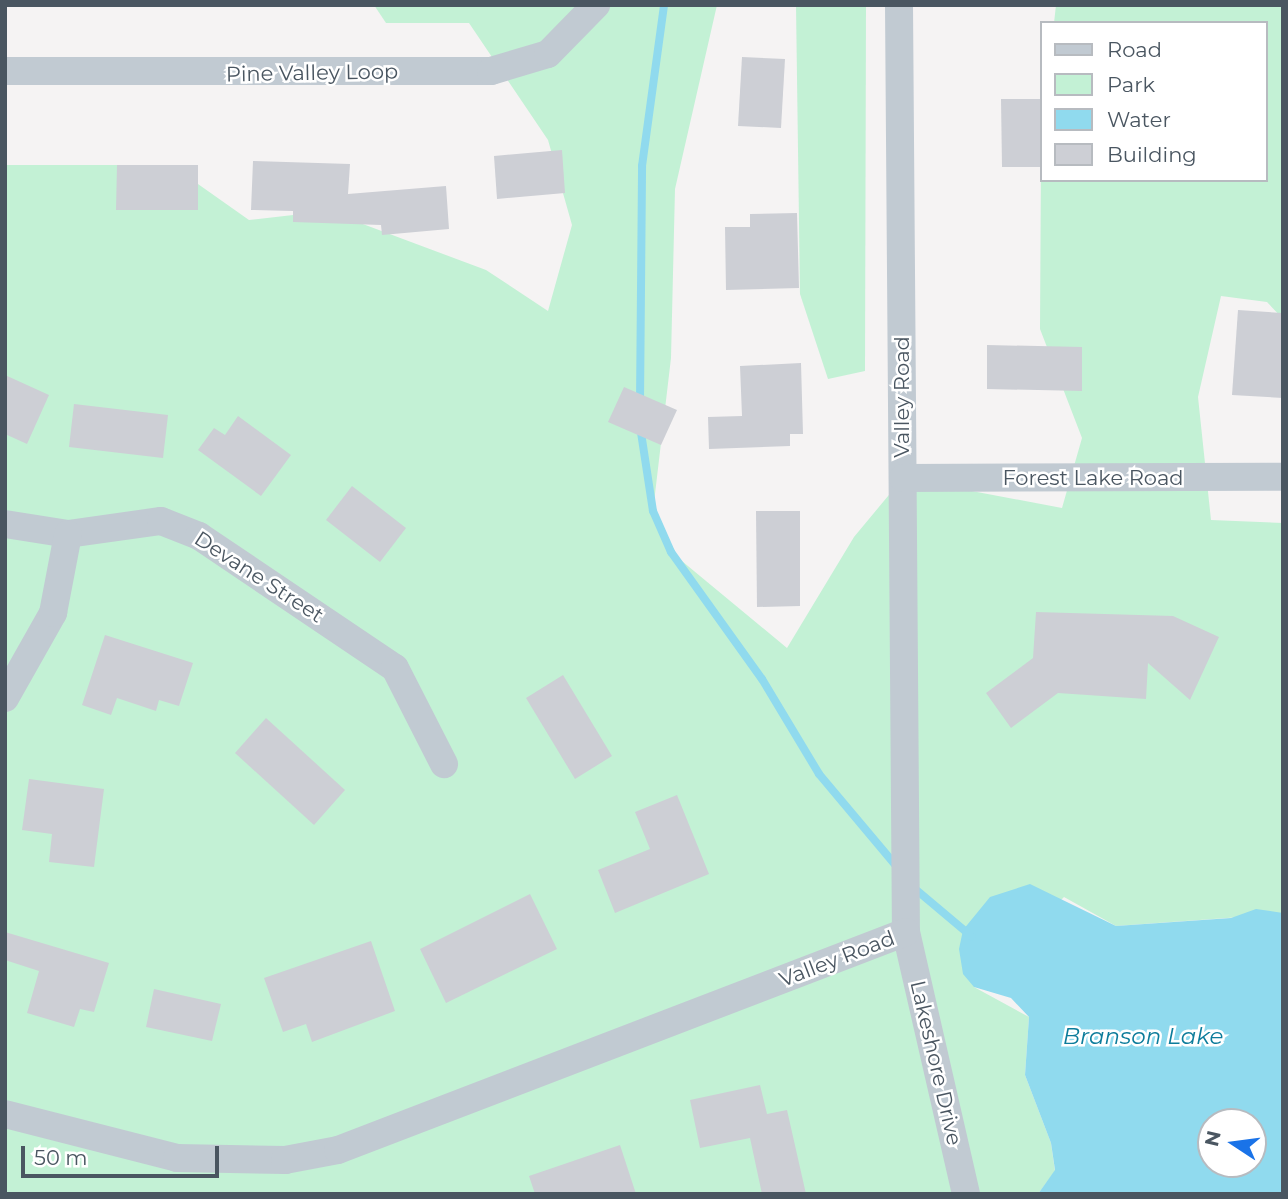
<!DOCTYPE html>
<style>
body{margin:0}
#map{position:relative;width:1288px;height:1199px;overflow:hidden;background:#f5f3f3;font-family:Montserrat,sans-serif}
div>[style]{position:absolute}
.green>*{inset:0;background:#c3f1d5}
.water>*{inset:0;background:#90daee}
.stream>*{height:8px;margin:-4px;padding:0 4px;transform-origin:4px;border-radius:4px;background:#90daee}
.building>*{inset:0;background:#cdcfd5}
.minor>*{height:28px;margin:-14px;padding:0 14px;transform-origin:14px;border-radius:14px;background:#c1cad2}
span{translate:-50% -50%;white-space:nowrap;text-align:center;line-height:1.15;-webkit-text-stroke:5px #fff;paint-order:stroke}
.street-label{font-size:21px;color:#4a5661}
.water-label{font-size:23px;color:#0c7c9b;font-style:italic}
.frame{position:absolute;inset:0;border:7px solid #4a5661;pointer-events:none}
.legend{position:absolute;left:1040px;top:21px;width:228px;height:161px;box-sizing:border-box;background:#fff;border:2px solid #b7bbc0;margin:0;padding:9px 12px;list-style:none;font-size:21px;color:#4a5661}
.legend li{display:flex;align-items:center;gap:14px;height:35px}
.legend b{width:35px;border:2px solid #b7bbc0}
.north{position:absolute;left:1197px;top:1108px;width:70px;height:70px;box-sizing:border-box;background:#fff;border:2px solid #b7bbc0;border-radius:50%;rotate:283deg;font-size:19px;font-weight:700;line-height:28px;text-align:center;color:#4a5661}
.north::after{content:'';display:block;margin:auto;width:24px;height:32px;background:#1a73e8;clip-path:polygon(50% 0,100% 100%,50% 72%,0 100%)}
.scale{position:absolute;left:21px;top:1146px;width:198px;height:32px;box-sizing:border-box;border:4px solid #4a5661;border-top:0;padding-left:9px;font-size:21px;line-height:24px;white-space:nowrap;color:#4a5661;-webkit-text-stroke:5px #fff;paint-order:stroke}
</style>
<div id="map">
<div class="green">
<i style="clip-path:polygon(374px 5px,717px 5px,675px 189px,671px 358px,653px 511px,671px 552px,787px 648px,854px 537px,903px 478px,1062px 508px,1082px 438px,1040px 329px,1041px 160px,1041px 180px,1265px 180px,1265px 23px,1054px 23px,1056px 5px,1283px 5px,1283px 319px,1267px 302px,1221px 296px,1198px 397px,1211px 520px,1283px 523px,1283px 914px,1116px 926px,1064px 897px,974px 987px,1029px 1017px,1025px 1075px,1051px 1143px,1055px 1171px,1038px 1194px,5px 1194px,5px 165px,171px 165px,249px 220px,328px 211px,486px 270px,548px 311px,572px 225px,548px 140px,469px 23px,386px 23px)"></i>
<i style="clip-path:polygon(796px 5px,866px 5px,865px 371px,828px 379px,800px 294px)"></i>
</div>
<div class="water">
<i style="clip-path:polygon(evenodd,1030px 884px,1116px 926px,1231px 918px,1256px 909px,1283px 913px,1283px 1194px,1038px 1194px,1055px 1170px,1051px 1143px,1025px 1075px,1029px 1017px,1011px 998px,974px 987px,963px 974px,959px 949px,963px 930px,990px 897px,1030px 884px,1211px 1122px,1253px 1122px,1253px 1164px,1211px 1164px,1211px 1122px)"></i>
</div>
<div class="stream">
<i style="left:640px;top:403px;width:237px;rotate:-89.5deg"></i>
<i style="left:642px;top:166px;width:162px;rotate:-82.2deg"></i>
<i style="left:640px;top:426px;width:86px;rotate:81.3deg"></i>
<i style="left:653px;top:511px;width:45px;rotate:66.3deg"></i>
<i style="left:671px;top:552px;width:156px;rotate:54.4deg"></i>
<i style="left:762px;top:679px;width:111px;rotate:59deg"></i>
<i style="left:819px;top:774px;width:121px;rotate:50deg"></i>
<i style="left:914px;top:888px;width:75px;rotate:40.1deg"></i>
</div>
<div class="building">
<i style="clip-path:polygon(742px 57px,785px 59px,781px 128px,738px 126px)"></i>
<i style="clip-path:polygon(1001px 99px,1041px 99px,1041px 167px,1002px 167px)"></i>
<i style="clip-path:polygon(562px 150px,565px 193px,497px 199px,494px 156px)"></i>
<i style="clip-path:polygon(253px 161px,350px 164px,348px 194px,446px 186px,449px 229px,382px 235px,381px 225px,293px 222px,293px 211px,251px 210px)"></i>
<i style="clip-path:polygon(117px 165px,198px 165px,198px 210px,116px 210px)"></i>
<i style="clip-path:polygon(797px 213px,799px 288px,726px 290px,725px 227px,750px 227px,750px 214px)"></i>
<i style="clip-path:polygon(1238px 310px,1282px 313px,1283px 398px,1232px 395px)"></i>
<i style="clip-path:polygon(987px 345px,1082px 347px,1082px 391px,987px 389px)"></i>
<i style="clip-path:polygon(801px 363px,803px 434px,790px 434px,790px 446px,709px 449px,708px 417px,742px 416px,740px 366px)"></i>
<i style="clip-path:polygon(5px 375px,49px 395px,27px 444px,5px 434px)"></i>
<i style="clip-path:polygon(624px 387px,677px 410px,661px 445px,608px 422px)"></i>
<i style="clip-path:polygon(74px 404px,168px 415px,163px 458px,69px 447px)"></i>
<i style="clip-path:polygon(238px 416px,291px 455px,261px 496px,198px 450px,214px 428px,225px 435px)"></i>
<i style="clip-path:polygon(352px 486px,406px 528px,380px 562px,326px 520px)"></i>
<i style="clip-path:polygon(756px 511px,800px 511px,800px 606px,757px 607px)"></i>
<i style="clip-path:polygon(1036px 612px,1173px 616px,1219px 637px,1190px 700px,1148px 663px,1146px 699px,1058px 693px,1011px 728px,986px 693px,1033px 658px)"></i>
<i style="clip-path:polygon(105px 635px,193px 663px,179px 706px,159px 700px,156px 711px,117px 698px,111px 715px,82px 705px)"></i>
<i style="clip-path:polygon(563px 675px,612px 756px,575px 779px,526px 698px)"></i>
<i style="clip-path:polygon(266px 718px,345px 790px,314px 825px,235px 753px)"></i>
<i style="clip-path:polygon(29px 779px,104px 789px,94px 867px,49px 862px,52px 834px,22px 830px)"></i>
<i style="clip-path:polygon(677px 795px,709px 874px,615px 913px,598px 870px,650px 849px,635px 812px)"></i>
<i style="clip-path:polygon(530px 894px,557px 949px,446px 1003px,420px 949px)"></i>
<i style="clip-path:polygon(5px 932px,109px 963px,94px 1012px,80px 1009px,74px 1027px,27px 1013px,39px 971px,5px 960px)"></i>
<i style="clip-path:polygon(371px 941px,395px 1011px,312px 1042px,306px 1024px,283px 1032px,264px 978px)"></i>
<i style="clip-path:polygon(154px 989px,221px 1004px,212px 1041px,146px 1027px)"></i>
<i style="clip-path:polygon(760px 1085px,767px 1114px,787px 1110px,806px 1194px,762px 1194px,750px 1138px,700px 1148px,690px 1100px)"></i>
<i style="clip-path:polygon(620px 1145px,636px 1194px,535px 1194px,529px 1176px)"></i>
</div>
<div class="minor">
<i style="left:899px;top:5px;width:927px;rotate:89.57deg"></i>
<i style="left:906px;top:932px;width:269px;rotate:77.1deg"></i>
<i style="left:5px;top:71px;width:486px"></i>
<i style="left:491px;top:71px;width:59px;rotate:-16.6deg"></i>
<i style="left:548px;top:54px;width:69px;rotate:-45.6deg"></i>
<i style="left:903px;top:478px;width:380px;rotate:-0.2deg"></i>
<i style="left:5px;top:524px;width:64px;rotate:9deg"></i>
<i style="left:68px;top:534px;width:94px;rotate:-8deg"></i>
<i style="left:161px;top:521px;width:41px;rotate:21.5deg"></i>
<i style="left:199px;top:536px;width:236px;rotate:34deg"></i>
<i style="left:395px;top:668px;width:108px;rotate:63deg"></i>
<i style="left:5px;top:698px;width:98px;rotate:-60.5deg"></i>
<i style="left:53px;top:613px;width:80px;rotate:-79.2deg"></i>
<i style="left:5px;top:1114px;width:178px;rotate:14.3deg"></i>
<i style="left:177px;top:1158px;width:108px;rotate:1.1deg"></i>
<i style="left:285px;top:1160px;width:54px;rotate:-10.7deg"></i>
<i style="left:338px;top:1150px;width:608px;rotate:-21deg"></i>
</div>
<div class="street-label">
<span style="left:312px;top:73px;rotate:-1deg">Pine Valley Loop</span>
<span style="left:902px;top:397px;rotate:-90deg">Valley Road</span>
<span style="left:1093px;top:478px">Forest Lake Road</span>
<span style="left:259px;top:577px;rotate:33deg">Devane Street</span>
<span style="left:837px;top:959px;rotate:-21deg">Valley Road</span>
<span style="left:936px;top:1063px;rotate:77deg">Lakeshore Drive</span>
</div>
<div class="water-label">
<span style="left:1143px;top:1036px">Branson Lake</span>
</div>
<div class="frame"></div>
<ul class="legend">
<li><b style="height:9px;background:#c1cad2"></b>Road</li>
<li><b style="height:19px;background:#c3f1d5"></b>Park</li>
<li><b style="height:19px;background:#90daee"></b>Water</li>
<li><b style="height:19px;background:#cdcfd5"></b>Building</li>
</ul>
<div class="north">N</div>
<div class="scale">50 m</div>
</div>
